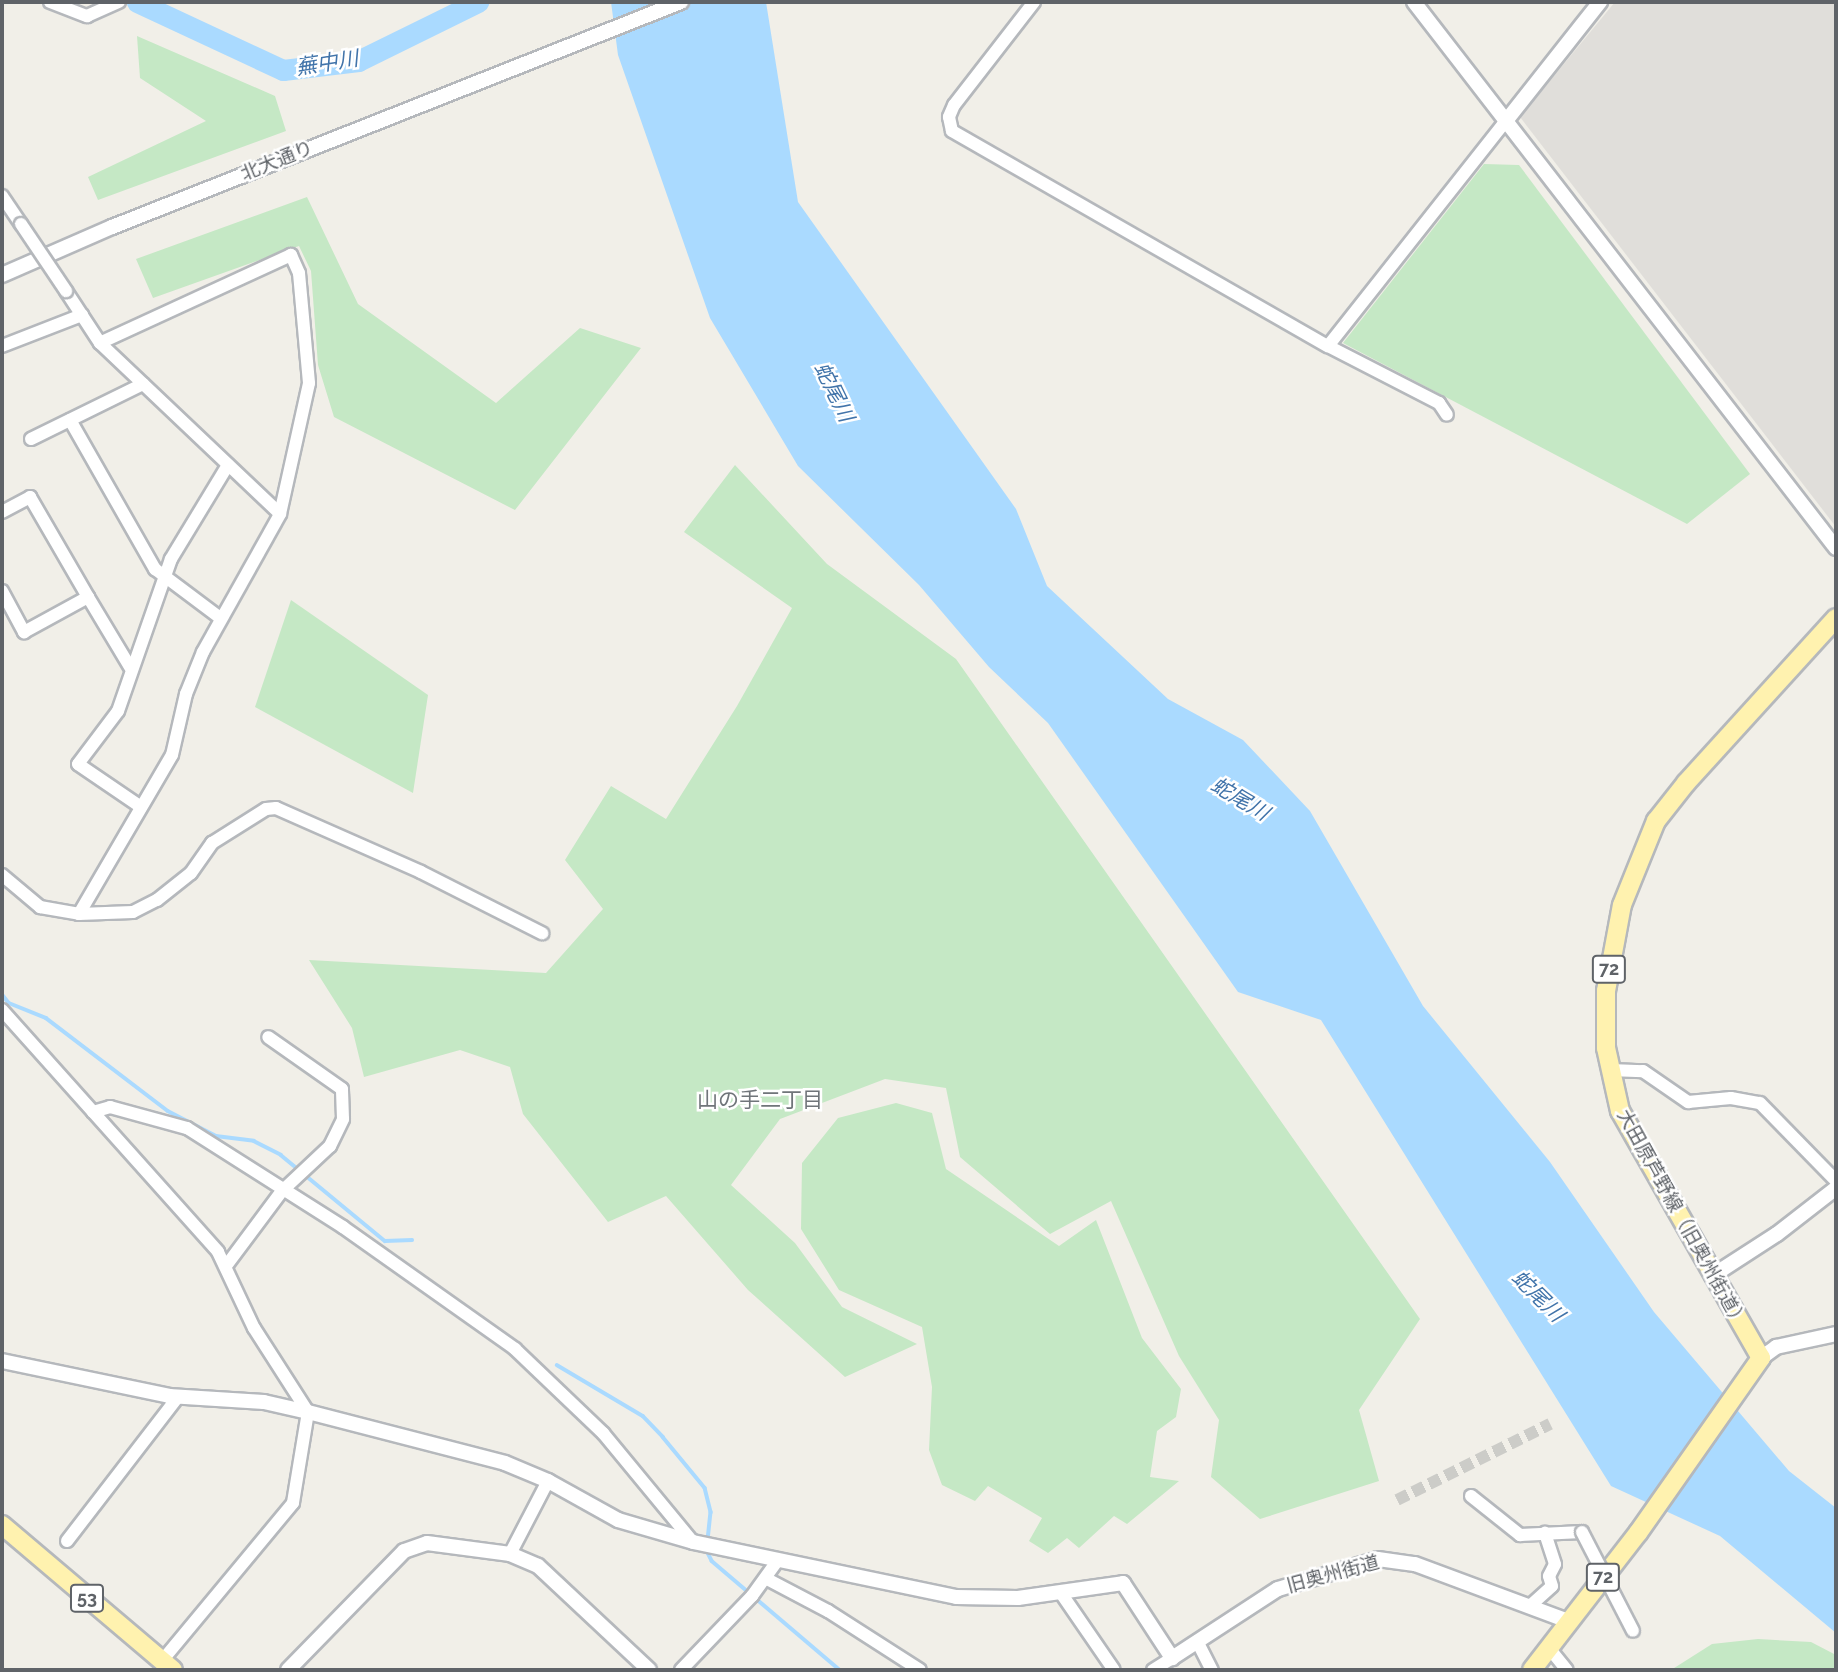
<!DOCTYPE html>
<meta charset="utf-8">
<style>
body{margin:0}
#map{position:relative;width:1838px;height:1672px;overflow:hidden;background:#f1efe8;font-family:Raleway,"Noto Sans JP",sans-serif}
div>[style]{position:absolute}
.industrial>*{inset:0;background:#e0deda}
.green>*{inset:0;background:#c5e8c5}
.water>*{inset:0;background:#aadaff}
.stream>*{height:3.5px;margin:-1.75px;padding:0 1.75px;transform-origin:1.75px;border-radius:1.75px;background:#aadaff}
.river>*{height:21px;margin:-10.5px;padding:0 10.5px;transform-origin:10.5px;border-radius:10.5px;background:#aadaff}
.minor-tunnel>*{height:12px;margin-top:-6px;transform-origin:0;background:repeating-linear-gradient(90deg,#ccccc8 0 12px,transparent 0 18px)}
.roads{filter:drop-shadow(2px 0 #b5b8bc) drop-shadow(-2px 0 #b5b8bc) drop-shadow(0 2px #b5b8bc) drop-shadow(0 -2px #b5b8bc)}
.minor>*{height:12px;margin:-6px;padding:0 6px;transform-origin:6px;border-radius:6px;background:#fff}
.tertiary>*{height:14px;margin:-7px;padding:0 7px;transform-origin:7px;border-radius:7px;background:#fff}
.primary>*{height:18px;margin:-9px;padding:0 9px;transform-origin:9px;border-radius:9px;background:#fff2af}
.bridges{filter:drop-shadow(2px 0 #b5b8bc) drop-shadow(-2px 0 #b5b8bc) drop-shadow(0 2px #b5b8bc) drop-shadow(0 -2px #b5b8bc)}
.minor-bridge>*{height:12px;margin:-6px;padding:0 6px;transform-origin:6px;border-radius:6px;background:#fff}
span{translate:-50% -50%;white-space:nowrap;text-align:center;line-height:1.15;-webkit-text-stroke:5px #fff;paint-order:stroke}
.shield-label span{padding:2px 5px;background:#fff;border:2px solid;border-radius:5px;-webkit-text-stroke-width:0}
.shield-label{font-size:18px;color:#5f6368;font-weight:700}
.street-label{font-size:19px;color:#5f6368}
.water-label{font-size:21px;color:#4174aa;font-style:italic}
.neighbourhood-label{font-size:21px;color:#70757a}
.frame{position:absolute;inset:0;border:4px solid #5f6368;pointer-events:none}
</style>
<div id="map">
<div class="industrial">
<i style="clip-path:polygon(1615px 2px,1836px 2px,1836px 527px,1520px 117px)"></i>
</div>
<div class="green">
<i style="clip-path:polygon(137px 36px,275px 96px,286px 131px,98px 200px,88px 177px,206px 121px,140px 78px)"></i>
<i style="clip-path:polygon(1484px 164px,1519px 165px,1750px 474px,1687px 524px,1343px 343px)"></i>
<i style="clip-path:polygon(307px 197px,358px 304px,496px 403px,580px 328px,641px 348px,515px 510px,334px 417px,318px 365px,311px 271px,299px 246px,153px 298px,136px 259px)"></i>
<i style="clip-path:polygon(735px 465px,827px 564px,956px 659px,1420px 1319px,1359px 1410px,1379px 1481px,1260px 1519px,1211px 1477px,1219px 1420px,1179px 1356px,1111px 1201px,1050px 1234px,960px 1157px,946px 1088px,885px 1079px,780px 1119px,731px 1185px,795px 1243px,842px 1307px,917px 1344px,845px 1377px,748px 1290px,666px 1196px,608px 1222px,523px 1114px,510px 1067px,460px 1050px,364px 1077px,352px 1028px,309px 960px,546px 973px,603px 909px,565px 860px,611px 786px,666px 819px,737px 706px,792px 608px,684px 532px)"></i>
<i style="clip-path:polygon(291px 600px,428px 695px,413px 793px,255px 707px)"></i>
<i style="clip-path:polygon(896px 1103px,932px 1113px,946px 1169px,1059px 1246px,1096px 1220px,1142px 1338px,1181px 1389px,1176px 1417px,1157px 1431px,1150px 1477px,1179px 1481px,1127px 1524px,1114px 1516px,1079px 1548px,1067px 1538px,1048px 1553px,1029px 1541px,1042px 1518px,988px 1486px,975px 1501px,942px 1485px,929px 1450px,932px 1387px,922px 1327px,839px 1290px,801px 1229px,802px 1163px,838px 1118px)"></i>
<i style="clip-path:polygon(1758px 1639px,1811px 1642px,1836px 1655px,1836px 1670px,1671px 1670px,1712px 1644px)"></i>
</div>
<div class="water">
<i style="clip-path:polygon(611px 2px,766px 2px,798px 202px,1016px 509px,1047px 586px,1168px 699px,1243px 740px,1310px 811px,1423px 1006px,1550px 1162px,1654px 1312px,1789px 1471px,1836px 1508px,1836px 1633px,1720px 1536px,1611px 1486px,1321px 1020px,1238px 992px,1048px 723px,989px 667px,919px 585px,798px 466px,710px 318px,618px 55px)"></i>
</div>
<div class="stream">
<i style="left:2px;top:994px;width:11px;rotate:52deg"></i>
<i style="left:9px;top:1003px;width:40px;rotate:22deg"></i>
<i style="left:46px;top:1018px;width:153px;rotate:37.3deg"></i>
<i style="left:168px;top:1111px;width:54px;rotate:27.5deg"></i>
<i style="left:216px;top:1136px;width:38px;rotate:7deg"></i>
<i style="left:254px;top:1141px;width:30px;rotate:27deg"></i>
<i style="left:281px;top:1155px;width:135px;rotate:39.6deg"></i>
<i style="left:385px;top:1241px;width:27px;rotate:-2deg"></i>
<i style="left:557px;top:1365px;width:100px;rotate:30.7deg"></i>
<i style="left:643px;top:1416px;width:29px;rotate:46deg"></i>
<i style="left:663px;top:1437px;width:66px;rotate:50.5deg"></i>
<i style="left:705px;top:1488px;width:25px;rotate:76deg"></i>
<i style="left:711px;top:1512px;width:30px;rotate:96deg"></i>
<i style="left:706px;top:1549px;width:13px;rotate:63deg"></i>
<i style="left:712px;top:1561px;width:168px;rotate:40.4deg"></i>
</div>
<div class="river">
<i style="left:137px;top:2px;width:161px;rotate:25deg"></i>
<i style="left:283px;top:70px;width:76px;rotate:-6.8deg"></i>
<i style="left:358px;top:61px;width:134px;rotate:-26.2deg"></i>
</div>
<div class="minor-tunnel">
<i style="left:1397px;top:1500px;width:171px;rotate:-26.4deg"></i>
</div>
<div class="roads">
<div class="minor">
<i style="left:50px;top:2px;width:40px;rotate:21deg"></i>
<i style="left:87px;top:16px;width:35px;rotate:-24deg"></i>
<i style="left:1034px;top:2px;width:130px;rotate:127.8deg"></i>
<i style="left:954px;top:105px;width:13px;rotate:113deg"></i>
<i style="left:949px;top:117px;width:14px;rotate:78deg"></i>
<i style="left:952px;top:131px;width:433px;rotate:29.8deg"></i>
<i style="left:1328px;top:346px;width:125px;rotate:27.2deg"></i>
<i style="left:1439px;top:403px;width:14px;rotate:56deg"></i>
<i style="left:2px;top:196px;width:34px;rotate:56deg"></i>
<i style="left:66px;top:291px;width:62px;rotate:56.8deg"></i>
<i style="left:100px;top:343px;width:248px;rotate:43.5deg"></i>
<i style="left:2px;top:346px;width:86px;rotate:-21.2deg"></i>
<i style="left:1328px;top:346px;width:287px;rotate:-51.7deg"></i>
<i style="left:70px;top:420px;width:172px;rotate:60.3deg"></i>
<i style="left:155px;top:569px;width:80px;rotate:36.9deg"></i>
<i style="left:31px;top:439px;width:125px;rotate:-26.2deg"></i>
<i style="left:2px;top:512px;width:32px;rotate:-28deg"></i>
<i style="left:30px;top:497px;width:116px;rotate:59.9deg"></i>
<i style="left:2px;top:591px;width:47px;rotate:61.8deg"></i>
<i style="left:24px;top:632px;width:73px;rotate:-28.7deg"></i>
<i style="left:88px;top:597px;width:82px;rotate:59deg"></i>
<i style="left:141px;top:807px;width:76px;rotate:-145.7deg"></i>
<i style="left:78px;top:764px;width:66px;rotate:-53deg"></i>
<i style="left:118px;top:711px;width:161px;rotate:-70.8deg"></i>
<i style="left:171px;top:559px;width:110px;rotate:-58.8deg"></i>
<i style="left:2px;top:875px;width:50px;rotate:40.1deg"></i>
<i style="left:40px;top:907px;width:40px;rotate:10deg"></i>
<i style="left:79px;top:914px;width:54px;rotate:-2.1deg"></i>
<i style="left:133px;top:912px;width:27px;rotate:-27deg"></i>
<i style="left:157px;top:900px;width:43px;rotate:-38.5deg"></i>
<i style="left:191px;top:873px;width:37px;rotate:-55deg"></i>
<i style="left:212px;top:843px;width:64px;rotate:-32.2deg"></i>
<i style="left:266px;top:809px;width:10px;rotate:-6deg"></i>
<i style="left:276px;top:808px;width:158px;rotate:23.8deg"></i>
<i style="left:421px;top:872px;width:136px;rotate:26.8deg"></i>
<i style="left:79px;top:914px;width:184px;rotate:-59.7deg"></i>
<i style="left:172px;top:755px;width:63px;rotate:-77.1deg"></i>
<i style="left:186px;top:694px;width:45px;rotate:-68deg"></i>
<i style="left:203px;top:652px;width:158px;rotate:-60.8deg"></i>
<i style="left:280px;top:514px;width:134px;rotate:-77.5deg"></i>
<i style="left:309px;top:383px;width:110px;rotate:-95.2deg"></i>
<i style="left:299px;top:273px;width:20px;rotate:-114deg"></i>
<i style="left:291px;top:255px;width:210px;rotate:155.3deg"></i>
<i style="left:2px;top:1010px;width:324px;rotate:48.2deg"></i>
<i style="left:218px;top:1252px;width:84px;rotate:64.7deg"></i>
<i style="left:254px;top:1328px;width:100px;rotate:57.3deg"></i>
<i style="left:308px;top:1412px;width:92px;rotate:99.4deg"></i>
<i style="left:293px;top:1503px;width:205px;rotate:129.7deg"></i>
<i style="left:1610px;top:1070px;width:33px;rotate:2deg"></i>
<i style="left:1643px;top:1071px;width:55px;rotate:34.6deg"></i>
<i style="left:1688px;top:1102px;width:43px;rotate:-5.3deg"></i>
<i style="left:1731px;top:1098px;width:29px;rotate:10deg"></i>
<i style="left:1760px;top:1103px;width:109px;rotate:45.7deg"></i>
<i style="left:93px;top:1112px;width:18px;rotate:-16deg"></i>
<i style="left:110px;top:1107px;width:80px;rotate:15.3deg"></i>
<i style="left:187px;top:1128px;width:185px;rotate:32.4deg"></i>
<i style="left:343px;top:1227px;width:211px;rotate:35.3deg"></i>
<i style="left:515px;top:1349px;width:122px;rotate:43.7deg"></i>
<i style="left:603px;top:1433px;width:141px;rotate:50.5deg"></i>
<i style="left:226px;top:1266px;width:94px;rotate:-53.3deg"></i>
<i style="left:282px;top:1191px;width:66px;rotate:-43.2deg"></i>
<i style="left:330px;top:1146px;width:30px;rotate:-64deg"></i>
<i style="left:343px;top:1119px;width:30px;rotate:-92deg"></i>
<i style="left:342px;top:1089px;width:90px;rotate:-144.9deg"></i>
<i style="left:1471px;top:1496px;width:63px;rotate:38.5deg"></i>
<i style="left:1520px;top:1535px;width:62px;rotate:-2.8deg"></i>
<i style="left:67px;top:1541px;width:180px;rotate:-52.4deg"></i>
<i style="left:510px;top:1554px;width:82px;rotate:-62.5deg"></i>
<i style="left:767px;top:1579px;width:69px;rotate:27.7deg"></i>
<i style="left:828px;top:1611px;width:109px;rotate:32.7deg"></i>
<i style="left:1061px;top:1593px;width:93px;rotate:55.5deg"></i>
<i style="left:1531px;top:1605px;width:28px;rotate:-42deg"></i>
<i style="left:1552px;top:1586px;width:10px;rotate:-107deg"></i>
<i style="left:1549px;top:1576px;width:13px;rotate:-63deg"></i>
<i style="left:1555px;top:1564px;width:33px;rotate:-108deg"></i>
<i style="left:1197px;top:1641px;width:33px;rotate:63deg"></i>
<i style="left:1549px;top:1648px;width:28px;rotate:51deg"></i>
<i style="left:681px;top:1670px;width:103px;rotate:-46.2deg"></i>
<i style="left:752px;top:1596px;width:44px;rotate:-54.2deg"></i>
<i style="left:1153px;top:1670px;width:22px;rotate:-32deg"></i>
</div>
<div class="tertiary">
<i style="left:1414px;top:2px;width:690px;rotate:52.3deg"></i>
<i style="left:1506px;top:121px;width:152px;rotate:-51.7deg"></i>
<i style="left:2px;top:275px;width:120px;rotate:-23.6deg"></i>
<i style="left:112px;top:227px;width:612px;rotate:-21.58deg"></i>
<i style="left:1712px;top:1276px;width:77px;rotate:-32.9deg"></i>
<i style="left:1777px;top:1234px;width:75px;rotate:-37.9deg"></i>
<i style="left:1761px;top:1358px;width:19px;rotate:-36deg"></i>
<i style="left:1776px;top:1347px;width:61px;rotate:-12.2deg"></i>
<i style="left:2px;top:1361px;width:171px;rotate:11.8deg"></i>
<i style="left:169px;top:1396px;width:95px;rotate:3.6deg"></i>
<i style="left:264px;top:1402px;width:45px;rotate:12.8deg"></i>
<i style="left:308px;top:1412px;width:203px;rotate:14.5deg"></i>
<i style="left:505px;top:1463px;width:47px;rotate:22.7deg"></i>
<i style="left:548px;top:1481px;width:80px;rotate:29.1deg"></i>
<i style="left:618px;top:1520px;width:78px;rotate:16.3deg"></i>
<i style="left:693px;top:1542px;width:269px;rotate:11.8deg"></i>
<i style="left:956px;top:1597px;width:62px;rotate:0.9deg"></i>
<i style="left:1018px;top:1598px;width:106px;rotate:-8.1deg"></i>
<i style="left:1123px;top:1583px;width:90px;rotate:56.8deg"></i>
<i style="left:1172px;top:1658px;width:126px;rotate:-33.1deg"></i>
<i style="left:1278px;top:1589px;width:104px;rotate:-16.7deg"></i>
<i style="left:1378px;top:1559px;width:37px;rotate:8deg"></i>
<i style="left:1415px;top:1564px;width:163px;rotate:20.4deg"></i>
<i style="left:288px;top:1670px;width:166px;rotate:-45.7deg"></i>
<i style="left:404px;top:1551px;width:24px;rotate:-19deg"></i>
<i style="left:427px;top:1543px;width:84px;rotate:7.5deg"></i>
<i style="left:510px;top:1554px;width:30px;rotate:23deg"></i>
<i style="left:538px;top:1566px;width:152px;rotate:43.1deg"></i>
</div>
<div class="primary">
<i style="left:2px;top:1525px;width:224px;rotate:40.3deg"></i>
<i style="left:1532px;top:1670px;width:173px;rotate:-52.3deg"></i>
<i style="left:1638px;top:1533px;width:214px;rotate:-54.9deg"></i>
<i style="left:1761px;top:1358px;width:284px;rotate:-119.7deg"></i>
<i style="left:1620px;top:1111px;width:65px;rotate:-102.5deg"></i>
<i style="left:1606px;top:1048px;width:57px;rotate:-90deg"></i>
<i style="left:1606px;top:991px;width:87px;rotate:-79.5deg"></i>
<i style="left:1622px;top:905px;width:91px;rotate:-68deg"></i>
<i style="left:1656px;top:821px;width:48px;rotate:-51.7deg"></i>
<i style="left:1686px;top:783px;width:223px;rotate:-47.7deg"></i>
</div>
</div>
<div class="bridges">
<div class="minor-bridge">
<i style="left:21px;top:224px;width:81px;rotate:56.1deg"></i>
<i style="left:1582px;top:1532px;width:111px;rotate:62.7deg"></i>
</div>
</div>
<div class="shield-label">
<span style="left:1609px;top:969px">72</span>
<span style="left:1603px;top:1577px">72</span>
<span style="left:87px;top:1598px">53</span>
</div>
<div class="street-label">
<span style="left:277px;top:161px;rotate:-22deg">北大通り</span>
<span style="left:1682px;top:1219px;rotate:61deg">大田原芦野線（旧奥州街道）</span>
<span style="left:1333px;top:1574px;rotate:-15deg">旧奥州街道</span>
</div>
<div class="water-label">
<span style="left:327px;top:63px;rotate:-9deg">蕪中川</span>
<span style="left:834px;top:392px;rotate:64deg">蛇尾川</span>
<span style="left:1240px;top:799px;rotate:31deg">蛇尾川</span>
<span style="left:1538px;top:1296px;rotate:45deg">蛇尾川</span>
</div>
<div class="neighbourhood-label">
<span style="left:760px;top:1100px">山の手二丁目</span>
</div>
<div class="frame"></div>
</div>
